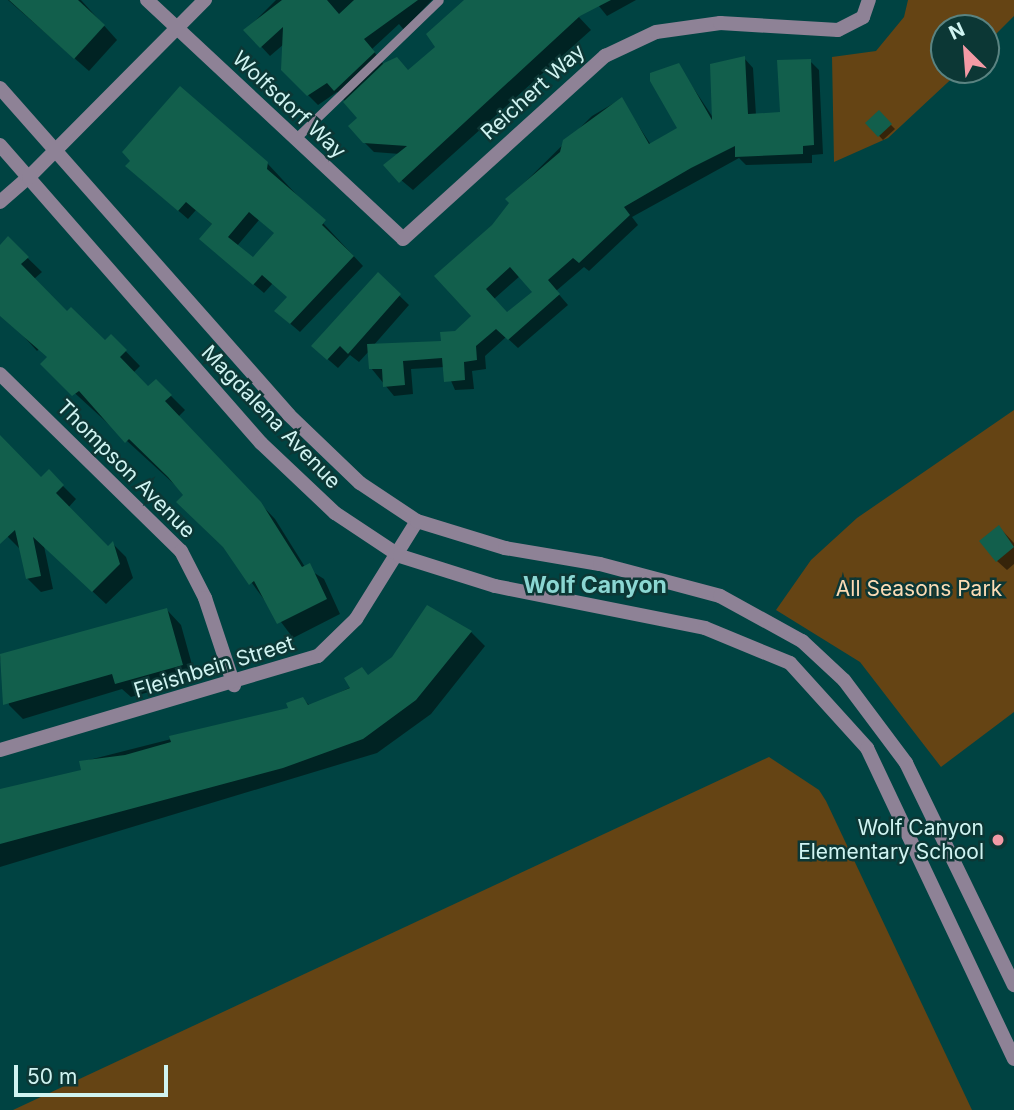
<!DOCTYPE html>
<style>
body{margin:0}
#map{position:relative;width:1014px;height:1110px;overflow:hidden;background:#004342;font-family:Inter,sans-serif}
div>[style]{position:absolute}
.green>*{inset:0;background:#654414}
.shadow>*{inset:0;background:#0007}
.building>*{inset:0;background:#125f4c}
.service>*{height:9px;margin:-4.5px;padding:0 4.5px;transform-origin:4.5px;border-radius:4.5px;background:#8e8296}
.minor>*{height:14px;margin:-7px;padding:0 7px;transform-origin:7px;border-radius:7px;background:#8e8296}
.tertiary>*{height:14px;margin:-7px;padding:0 7px;transform-origin:7px;border-radius:7px;background:#8e8296}
.dots>*{width:19px;height:19px;translate:-50% -50%;box-sizing:border-box;border:4px solid #0c3735;border-radius:50%}
span{translate:-50% -50%;white-space:nowrap;text-align:center;line-height:1.15;-webkit-text-stroke:5px #0c3735;paint-order:stroke}
.street-label{font-size:21px;color:#d0f4f2}
.park-label{font-size:21px;color:#fcdbb4}
.poi-label{font-size:21px;color:#d0f4f2}
.right{translate:-100% -50%;text-align:right}
.neighbourhood-label{font-size:23px;color:#8bd7d3;font-weight:700}
.north{position:absolute;left:930px;top:14px;width:70px;height:70px;box-sizing:border-box;background:#0c3735;border:2px solid #5a8381;border-radius:50%;rotate:335deg;font-size:19px;font-weight:700;line-height:28px;text-align:center;color:#d0f4f2}
.north::after{content:'';display:block;margin:auto;width:24px;height:32px;background:#f49aa5;clip-path:polygon(50% 0,100% 100%,50% 72%,0 100%)}
.scale{position:absolute;left:14px;top:1065px;width:154px;height:32px;box-sizing:border-box;border:4px solid #d0f4f2;border-top:0;padding-left:9px;font-size:21px;line-height:24px;white-space:nowrap;color:#d0f4f2;-webkit-text-stroke:5px #0c3735;paint-order:stroke}
</style>
<div id="map">
<div class="green">
<i style="clip-path:polygon(908px 0,1014px 0,1014px 16px,986px 44px,986px 28px,944px 28px,944px 70px,961px 70px,888px 138px,834px 162px,832px 57px,876px 51px,904px 17px)"></i>
<i style="clip-path:polygon(1014px 410px,1014px 712px,941px 767px,860px 662px,776px 610px,811px 560px,857px 518px)"></i>
<i style="clip-path:polygon(769px 757px,819px 790px,826px 801px,972px 1110px,13px 1110px)"></i>
</div>
<div class="shadow">
<i style="clip-path:polygon(8px 0,81px 0,117px 40px,89px 71px)"></i>
<i style="clip-path:polygon(276px 0,432px 0,404px 30px,399px 24px,372px 49px,384px 65px,409px 72px,437px 47px,465px 0,563px 0,591px 30px,413px 190px,395px 175px,400px 154px,374px 152px,364px 142px,360px 118px,337px 92px,318px 105px,282px 69px,284px 44px,270px 56px,246px 30px)"></i>
<i style="clip-path:polygon(594px 0,636px 0,607px 16px)"></i>
<i style="clip-path:polygon(975px 20px,982px 28px,966px 28px)"></i>
<i style="clip-path:polygon(evenodd,744px 58px,753px 68px,756px 115px,781px 114px,810px 61px,819px 70px,823px 154px,812px 155px,812px 163px,746px 165px,739px 158px,632px 217px,638px 225px,589px 271px,584px 267px,556px 291px,568px 305px,518px 348px,506px 337px,485px 356px,486px 369px,472px 371px,474px 389px,455px 390px,445px 367px,411px 369px,413px 394px,394px 396px,371px 368px,370px 350px,359px 362px,350px 355px,338px 368px,323px 355px,378px 275px,409px 305px,373px 346px,443px 343px,473px 316px,493px 226px,511px 203px,508px 199px,592px 116px,621px 99px,651px 145px,679px 129px,678px 65px,714px 119px,744px 58px,520px 276px,534px 292px,507px 313px,494px 299px,520px 276px)"></i>
<i style="clip-path:polygon(878px 112px,895px 129px,883px 140px,867px 123px)"></i>
<i style="clip-path:polygon(evenodd,267px 163px,363px 266px,300px 332px,286px 320px,289px 297px,273px 283px,264px 293px,211px 248px,213px 225px,196px 210px,188px 219px,137px 175px,267px 163px,259px 220px,276px 234px,253px 259px,237px 246px,259px 220px)"></i>
<i style="clip-path:polygon(8px 239px,42px 272px,34px 279px,67px 313px,105px 342px,111px 336px,140px 366px,133px 373px,148px 388px,156px 381px,185px 410px,178px 417px,275px 519px,305px 567px,324px 579px,340px 614px,293px 638px,186px 495px,43px 364px,50px 357px,41px 347px,37px 351px,0 310px,0 247px)"></i>
<i style="clip-path:polygon(0 439px,41px 479px,62px 485px,76px 499px,68px 508px,108px 548px,113px 544px,126px 557px,133px 578px,106px 604px,44px 546px,53px 589px,41px 592px,27px 578px,22px 551px,0 529px)"></i>
<i style="clip-path:polygon(999px 527px,1014px 543px,1014px 564px,1007px 570px,997px 561px)"></i>
<i style="clip-path:polygon(167px 610px,181px 625px,196px 679px,131px 697px,122px 689px,23px 719px,9px 705px,0 656px)"></i>
<i style="clip-path:polygon(471px 632px,485px 646px,431px 714px,377px 753px,0 867px,0 792px,83px 771px,81px 762px,290px 709px,303px 699px,310px 706px)"></i>
</div>
<div class="building">
<i style="clip-path:polygon(9px 0,78px 0,105px 25px,74px 59px)"></i>
<i style="clip-path:polygon(282px 0,327px 0,339px 14px,354px 0,418px 0,364px 39px,375px 52px,334px 91px,327px 83px,307px 96px,281px 70px,283px 27px,260px 48px,243px 30px)"></i>
<i style="clip-path:polygon(464px 0,611px 0,580px 16px,399px 183px,383px 165px,407px 146px,363px 143px,348px 126px,357px 118px,343px 102px,384px 63px,397px 57px,408px 70px,435px 47px,426px 34px)"></i>
<i style="clip-path:polygon(evenodd,745px 56px,748px 114px,780px 112px,777px 60px,811px 59px,814px 145px,803px 146px,803px 154px,735px 157px,735px 146px,691px 168px,624px 207px,630px 215px,579px 263px,573px 258px,548px 280px,560px 294px,508px 340px,496px 329px,476px 346px,477px 360px,464px 362px,465px 380px,444px 382px,442px 358px,403px 361px,405px 385px,383px 387px,382px 369px,369px 369px,367px 344px,441px 341px,440px 332px,455px 331px,471px 316px,434px 276px,492px 225px,509px 203px,505px 199px,560px 152px,563px 140px,622px 97px,649px 144px,677px 128px,650px 81px,650px 73px,679px 63px,712px 120px,710px 64px,745px 56px,510px 267px,532px 292px,507px 312px,486px 289px,510px 267px)"></i>
<i style="clip-path:polygon(evenodd,180px 86px,268px 162px,267px 169px,326px 220px,322px 225px,354px 256px,290px 324px,274px 311px,287px 297px,262px 275px,253px 285px,199px 239px,212px 224px,186px 202px,178px 211px,125px 166px,130px 161px,122px 152px,180px 86px,249px 212px,274px 233px,253px 257px,228px 237px,249px 212px)"></i>
<i style="clip-path:polygon(879px 110px,892px 124px,878px 137px,865px 123px)"></i>
<i style="clip-path:polygon(8px 236px,29px 257px,21px 264px,67px 311px,71px 307px,105px 340px,111px 334px,127px 350px,120px 357px,148px 386px,156px 379px,172px 395px,165px 401px,261px 502px,302px 567px,310px 563px,327px 599px,277px 624px,254px 581px,249px 585px,223px 547px,176px 502px,183px 495px,168px 477px,129px 439px,125px 443px,79px 391px,72px 396px,40px 364px,47px 357px,0 316px,0 245px)"></i>
<i style="clip-path:polygon(378px 272px,401px 294px,348px 354px,340px 346px,327px 360px,311px 346px)"></i>
<i style="clip-path:polygon(0 435px,41px 477px,49px 469px,64px 485px,56px 493px,108px 546px,113px 541px,120px 564px,92px 592px,33px 537px,41px 576px,26px 579px,15px 530px,0 544px)"></i>
<i style="clip-path:polygon(999px 525px,1014px 547px,996px 562px,979px 541px)"></i>
<i style="clip-path:polygon(427px 605px,472px 631px,416px 700px,363px 739px,283px 768px,0 844px,0 789px,81px 770px,79px 761px,125px 755px,171px 742px,169px 736px,288px 708px,286px 703px,303px 697px,308px 705px,350px 688px,344px 678px,362px 667px,368px 675px,392px 657px)"></i>
<i style="clip-path:polygon(167px 608px,183px 665px,115px 684px,112px 674px,3px 705px,0 654px)"></i>
</div>
<div class="service">
<i style="left:297px;top:137px;width:197px;rotate:-44deg"></i>
</div>
<div class="minor">
<i style="left:147px;top:0;width:350px;rotate:43deg"></i>
<i style="left:403px;top:239px;width:273px;rotate:-42.2deg"></i>
<i style="left:605px;top:56px;width:56px;rotate:-25.2deg"></i>
<i style="left:656px;top:32px;width:65px;rotate:-8deg"></i>
<i style="left:720px;top:23px;width:118px;rotate:3.4deg"></i>
<i style="left:838px;top:30px;width:28px;rotate:-27deg"></i>
<i style="left:863px;top:17px;width:18px;rotate:-71deg"></i>
<i style="left:0;top:202px;width:38px;rotate:-41deg"></i>
<i style="left:0;top:374px;width:253px;rotate:44.4deg"></i>
<i style="left:181px;top:551px;width:53px;rotate:62.9deg"></i>
<i style="left:205px;top:598px;width:92px;rotate:71.6deg"></i>
<i style="left:0;top:750px;width:332px;rotate:-16.5deg"></i>
<i style="left:318px;top:656px;width:53px;rotate:-44.2deg"></i>
<i style="left:356px;top:619px;width:115px;rotate:-58.1deg"></i>
</div>
<div class="tertiary">
<i style="left:0;top:88px;width:436px;rotate:48.5deg"></i>
<i style="left:289px;top:415px;width:98px;rotate:43.8deg"></i>
<i style="left:360px;top:483px;width:69px;rotate:33.7deg"></i>
<i style="left:417px;top:521px;width:92px;rotate:17.1deg"></i>
<i style="left:505px;top:548px;width:96px;rotate:9.6deg"></i>
<i style="left:600px;top:564px;width:124px;rotate:14.9deg"></i>
<i style="left:720px;top:596px;width:94px;rotate:28.8deg"></i>
<i style="left:802px;top:641px;width:57px;rotate:42.9deg"></i>
<i style="left:844px;top:680px;width:104px;rotate:53.2deg"></i>
<i style="left:906px;top:763px;width:247px;rotate:64.1deg"></i>
<i style="left:0;top:145px;width:396px;rotate:48.8deg"></i>
<i style="left:261px;top:443px;width:102px;rotate:43.4deg"></i>
<i style="left:335px;top:513px;width:78px;rotate:33.5deg"></i>
<i style="left:400px;top:556px;width:100px;rotate:17.5deg"></i>
<i style="left:495px;top:586px;width:214px;rotate:11.3deg"></i>
<i style="left:705px;top:628px;width:92px;rotate:22.4deg"></i>
<i style="left:790px;top:663px;width:115px;rotate:47.8deg"></i>
<i style="left:867px;top:748px;width:344px;rotate:64.7deg"></i>
<i style="left:29px;top:177px;width:250px;rotate:-45.2deg"></i>
</div>
<div class="dots">
<i style="left:998px;top:840px;background:#f49aa5"></i>
</div>
<div class="street-label">
<span style="left:533px;top:92px;rotate:-42deg">Reichert Way</span>
<span style="left:289px;top:105px;rotate:43deg">Wolfsdorf Way</span>
<span style="left:271px;top:417px;rotate:46deg">Magdalena Avenue</span>
<span style="left:126px;top:469px;rotate:45deg">Thompson Avenue</span>
<span style="left:214px;top:667px;rotate:-17deg">Fleishbein Street</span>
</div>
<div class="park-label">
<span style="left:919px;top:589px">All Seasons Park</span>
</div>
<div class="poi-label">
<span class="right" style="left:984px;top:840px">Wolf Canyon<br>Elementary School</span>
</div>
<div class="neighbourhood-label">
<span style="left:595px;top:585px">Wolf Canyon</span>
</div>
<div class="north">N</div>
<div class="scale">50 m</div>
</div>
